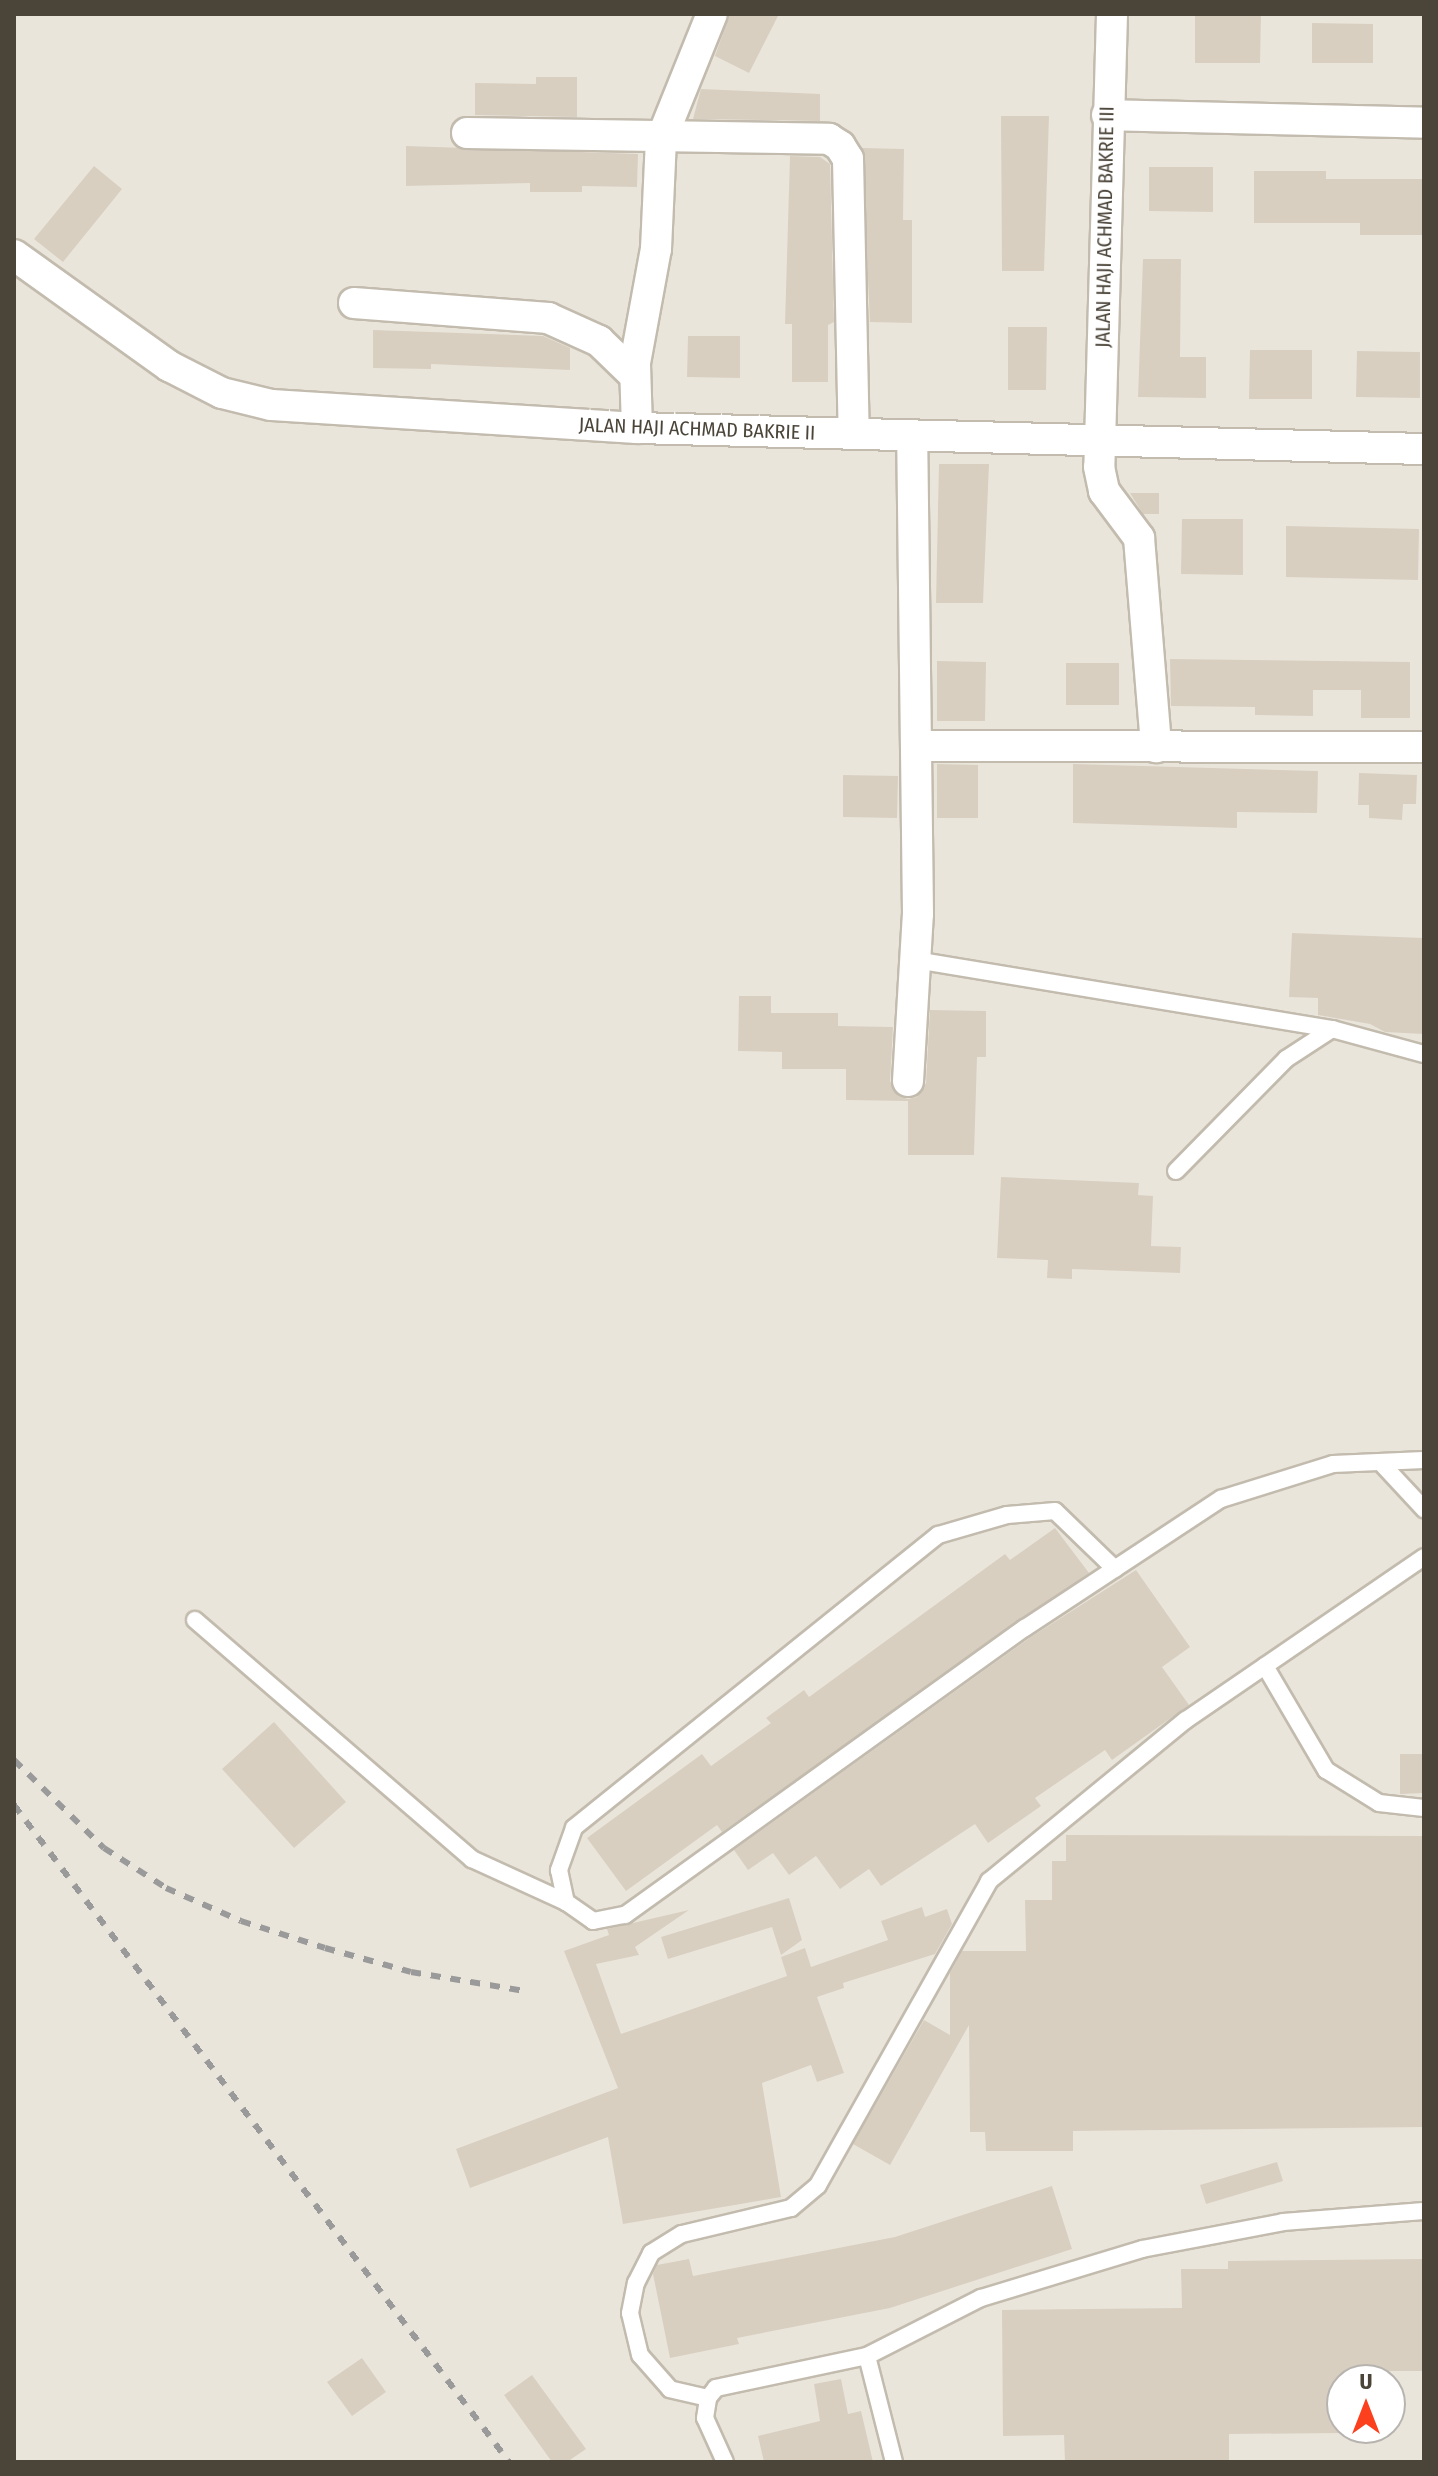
<!DOCTYPE html>
<style>
body{margin:0}
#map{position:relative;width:1438px;height:2476px;overflow:hidden;background:#f6f3ec;font-family:"Fira Sans Condensed",sans-serif}
div>[style]{position:absolute}
.residential>*{inset:0;background:#eae5da}
.building>*{inset:0;background:#d8cfc1}
.roads{filter:drop-shadow(2px 0 #c2bbae) drop-shadow(-2px 0 #c2bbae) drop-shadow(0 2px #c2bbae) drop-shadow(0 -2px #c2bbae)}
.lane>*{height:16px;margin:-8px;padding:0 8px;transform-origin:8px;border-radius:8px;background:#fff}
.street>*{height:30px;margin:-15px;padding:0 15px;transform-origin:15px;border-radius:15px;background:#fff}
.rail>*{height:6px;margin-top:-3px;transform-origin:0;background:repeating-linear-gradient(90deg,#9a9a9a 0 10px,transparent 0 20px)}
span{translate:-50% -50%;white-space:nowrap;text-align:center;line-height:1.15;-webkit-text-stroke:6px #fff;paint-order:stroke}
.street-label{font-size:20px;color:#4b4439}
.frame{position:absolute;inset:0;border:16px solid #4b4439;pointer-events:none}
.north{position:absolute;left:1326px;top:2364px;width:80px;height:80px;box-sizing:border-box;background:#fff;border:2px solid #b7b4b0;border-radius:50%;rotate:0deg;font-size:22px;font-weight:700;line-height:32px;text-align:center;color:#4b4439}
.north::after{content:'';display:block;margin:auto;width:28px;height:36px;background:#fc3f1d;clip-path:polygon(50% 0,100% 100%,50% 72%,0 100%)}
</style>
<div id="map">
<div class="residential">
<i style="clip-path:polygon(evenodd,14px 14px,1424px 14px,1424px 2462px,14px 2462px,14px 14px,1342px 2380px,1390px 2380px,1390px 2428px,1342px 2428px,1342px 2380px)"></i>
</div>
<div class="building">
<i style="clip-path:polygon(730px 14px,779px 14px,749px 73px,715px 56px)"></i>
<i style="clip-path:polygon(1195px 14px,1261px 14px,1260px 63px,1195px 63px)"></i>
<i style="clip-path:polygon(1312px 23px,1373px 24px,1373px 63px,1312px 63px)"></i>
<i style="clip-path:polygon(536px 77px,577px 77px,577px 117px,475px 115px,475px 83px,536px 84px)"></i>
<i style="clip-path:polygon(701px 89px,820px 94px,820px 121px,693px 119px)"></i>
<i style="clip-path:polygon(1001px 116px,1049px 116px,1044px 271px,1002px 271px)"></i>
<i style="clip-path:polygon(406px 146px,638px 154px,637px 187px,582px 186px,582px 192px,530px 192px,530px 183px,406px 186px)"></i>
<i style="clip-path:polygon(862px 148px,904px 149px,903px 220px,912px 220px,912px 323px,870px 322px)"></i>
<i style="clip-path:polygon(790px 156px,820px 157px,830px 164px,834px 322px,828px 325px,828px 382px,792px 382px,792px 324px,785px 324px)"></i>
<i style="clip-path:polygon(94px 166px,122px 189px,63px 262px,34px 239px)"></i>
<i style="clip-path:polygon(1149px 167px,1213px 167px,1213px 212px,1149px 211px)"></i>
<i style="clip-path:polygon(1254px 171px,1326px 171px,1326px 179px,1424px 179px,1424px 235px,1360px 235px,1360px 223px,1254px 223px)"></i>
<i style="clip-path:polygon(1143px 259px,1181px 259px,1180px 357px,1206px 357px,1206px 398px,1138px 397px)"></i>
<i style="clip-path:polygon(1008px 327px,1047px 327px,1046px 390px,1008px 390px)"></i>
<i style="clip-path:polygon(373px 330px,543px 336px,570px 348px,570px 370px,431px 364px,431px 369px,373px 368px)"></i>
<i style="clip-path:polygon(688px 336px,740px 336px,740px 378px,687px 377px)"></i>
<i style="clip-path:polygon(1250px 350px,1312px 350px,1312px 399px,1249px 399px)"></i>
<i style="clip-path:polygon(1357px 351px,1420px 352px,1420px 398px,1356px 397px)"></i>
<i style="clip-path:polygon(939px 464px,989px 464px,983px 603px,936px 603px)"></i>
<i style="clip-path:polygon(1130px 493px,1159px 493px,1159px 514px,1143px 514px)"></i>
<i style="clip-path:polygon(1182px 519px,1243px 519px,1243px 575px,1181px 574px)"></i>
<i style="clip-path:polygon(1286px 526px,1419px 529px,1418px 580px,1286px 577px)"></i>
<i style="clip-path:polygon(1170px 659px,1410px 662px,1410px 718px,1361px 718px,1361px 690px,1313px 690px,1313px 716px,1255px 715px,1255px 707px,1171px 706px)"></i>
<i style="clip-path:polygon(937px 661px,986px 662px,985px 721px,937px 721px)"></i>
<i style="clip-path:polygon(1066px 663px,1119px 663px,1119px 705px,1066px 705px)"></i>
<i style="clip-path:polygon(937px 764px,978px 765px,978px 818px,937px 818px)"></i>
<i style="clip-path:polygon(1073px 764px,1318px 771px,1317px 813px,1237px 812px,1237px 828px,1073px 823px)"></i>
<i style="clip-path:polygon(1359px 773px,1417px 775px,1416px 804px,1403px 804px,1402px 820px,1369px 818px,1369px 805px,1358px 805px)"></i>
<i style="clip-path:polygon(843px 775px,898px 776px,897px 818px,843px 817px)"></i>
<i style="clip-path:polygon(1292px 933px,1424px 938px,1424px 1034px,1385px 1032px,1370px 1024px,1318px 1015px,1318px 998px,1289px 997px)"></i>
<i style="clip-path:polygon(739px 996px,771px 996px,771px 1013px,838px 1013px,838px 1026px,893px 1027px,890px 1081px,898px 1096px,908px 1099px,917px 1097px,926px 1083px,930px 1010px,986px 1011px,986px 1057px,977px 1057px,974px 1155px,908px 1155px,908px 1101px,846px 1100px,846px 1069px,782px 1069px,782px 1052px,738px 1051px)"></i>
<i style="clip-path:polygon(1001px 1177px,1139px 1183px,1138px 1195px,1153px 1196px,1151px 1246px,1181px 1247px,1180px 1273px,1072px 1269px,1072px 1279px,1047px 1278px,1048px 1260px,997px 1258px)"></i>
<i style="clip-path:polygon(1055px 1528px,1089px 1573px,722px 1832px,717px 1825px,626px 1891px,587px 1838px,702px 1754px,711px 1766px,771px 1723px,766px 1718px,804px 1690px,809px 1697px,1005px 1554px,1010px 1560px)"></i>
<i style="clip-path:polygon(1136px 1570px,1190px 1647px,1162px 1667px,1189px 1705px,1112px 1760px,1105px 1750px,1035px 1798px,1041px 1806px,988px 1843px,975px 1824px,881px 1886px,869px 1869px,840px 1889px,816px 1856px,789px 1875px,773px 1853px,748px 1870px,734px 1850px,1031px 1637px)"></i>
<i style="clip-path:polygon(274px 1722px,346px 1802px,294px 1848px,222px 1769px)"></i>
<i style="clip-path:polygon(1400px 1754px,1424px 1754px,1424px 1793px,1400px 1794px)"></i>
<i style="clip-path:polygon(1066px 1835px,1424px 1836px,1424px 2127px,1073px 2131px,1073px 2151px,986px 2151px,985px 2132px,970px 2132px,969px 2025px,890px 2165px,853px 2144px,924px 2020px,950px 2035px,950px 1973px,962px 1951px,1026px 1951px,1025px 1900px,1052px 1900px,1052px 1861px,1066px 1861px)"></i>
<i style="clip-path:polygon(789px 1898px,802px 1940px,781px 1955px,772px 1927px,668px 1959px,661px 1937px)"></i>
<i style="clip-path:polygon(922px 1907px,925px 1917px,947px 1909px,952px 1924px,935px 1954px,843px 1983px,844px 1988px,817px 1997px,844px 2073px,817px 2082px,811px 2065px,762px 2083px,781px 2197px,623px 2224px,608px 2137px,470px 2188px,456px 2149px,618px 2088px,564px 1951px,609px 1935px,607px 1929px,689px 1910px,635px 1947px,639px 1955px,596px 1964px,621px 2034px,787px 1976px,781px 1957px,805px 1948px,811px 1967px,888px 1940px,881px 1921px)"></i>
<i style="clip-path:polygon(1277px 2162px,1283px 2181px,1206px 2204px,1200px 2185px)"></i>
<i style="clip-path:polygon(1052px 2186px,1072px 2249px,890px 2308px,737px 2338px,739px 2344px,670px 2358px,653px 2274px,657px 2265px,689px 2259px,693px 2276px,895px 2237px)"></i>
<i style="clip-path:polygon(1424px 2259px,1424px 2371px,1353px 2371px,1353px 2380px,1342px 2380px,1342px 2433px,1229px 2434px,1229px 2462px,1065px 2462px,1064px 2435px,1003px 2436px,1002px 2310px,1182px 2308px,1181px 2269px,1228px 2269px,1228px 2261px)"></i>
<i style="clip-path:polygon(362px 2358px,386px 2392px,352px 2416px,327px 2382px)"></i>
<i style="clip-path:polygon(532px 2375px,586px 2449px,567px 2462px,552px 2462px,504px 2395px)"></i>
<i style="clip-path:polygon(841px 2379px,848px 2414px,861px 2411px,873px 2462px,764px 2462px,758px 2436px,820px 2421px,814px 2384px)"></i>
</div>
<div class="roads">
<div class="lane">
<i style="left:915px;top:960px;width:423px;rotate:9.4deg"></i>
<i style="left:1176px;top:1171px;width:157px;rotate:-45.5deg"></i>
<i style="left:1286px;top:1059px;width:55px;rotate:-33.1deg"></i>
<i style="left:1332px;top:1029px;width:95px;rotate:15.2deg"></i>
<i style="left:1382px;top:1464px;width:62px;rotate:47deg"></i>
<i style="left:1115px;top:1569px;width:83px;rotate:-136deg"></i>
<i style="left:1055px;top:1511px;width:48px;rotate:175.2deg"></i>
<i style="left:1007px;top:1515px;width:72px;rotate:163.8deg"></i>
<i style="left:938px;top:1535px;width:467px;rotate:141.2deg"></i>
<i style="left:574px;top:1828px;width:45px;rotate:109.7deg"></i>
<i style="left:559px;top:1870px;width:33px;rotate:78deg"></i>
<i style="left:566px;top:1902px;width:33px;rotate:35deg"></i>
<i style="left:593px;top:1921px;width:33px;rotate:-11deg"></i>
<i style="left:625px;top:1915px;width:492px;rotate:-35.7deg"></i>
<i style="left:1025px;top:1628px;width:235px;rotate:-33.4deg"></i>
<i style="left:1221px;top:1499px;width:117px;rotate:-17.4deg"></i>
<i style="left:1333px;top:1464px;width:91px;rotate:-2.5deg"></i>
<i style="left:195px;top:1620px;width:366px;rotate:40.8deg"></i>
<i style="left:472px;top:1859px;width:103px;rotate:24.6deg"></i>
<i style="left:1265px;top:1666px;width:121px;rotate:59.6deg"></i>
<i style="left:1326px;top:1770px;width:62px;rotate:31.9deg"></i>
<i style="left:1379px;top:1803px;width:45px;rotate:6.3deg"></i>
<i style="left:708px;top:2398px;width:39px;rotate:-167deg"></i>
<i style="left:670px;top:2389px;width:45px;rotate:-131.4deg"></i>
<i style="left:640px;top:2355px;width:43px;rotate:-103.4deg"></i>
<i style="left:630px;top:2313px;width:31px;rotate:-79deg"></i>
<i style="left:636px;top:2283px;width:34px;rotate:-63deg"></i>
<i style="left:651px;top:2253px;width:36px;rotate:-32deg"></i>
<i style="left:682px;top:2234px;width:112px;rotate:-13.4deg"></i>
<i style="left:791px;top:2208px;width:35px;rotate:-40deg"></i>
<i style="left:818px;top:2185px;width:349px;rotate:-60.6deg"></i>
<i style="left:989px;top:1881px;width:254px;rotate:-39.3deg"></i>
<i style="left:1186px;top:1720px;width:288px;rotate:-34.4deg"></i>
<i style="left:725px;top:2462px;width:48px;rotate:-114.4deg"></i>
<i style="left:705px;top:2418px;width:20px;rotate:-81deg"></i>
<i style="left:708px;top:2398px;width:13px;rotate:-51deg"></i>
<i style="left:716px;top:2388px;width:154px;rotate:-12deg"></i>
<i style="left:894px;top:2462px;width:109px;rotate:-104.3deg"></i>
<i style="left:867px;top:2356px;width:128px;rotate:-27deg"></i>
<i style="left:981px;top:2298px;width:168px;rotate:-16.9deg"></i>
<i style="left:1142px;top:2249px;width:144px;rotate:-10.8deg"></i>
<i style="left:1283px;top:2222px;width:141px;rotate:-4.5deg"></i>
</div>
<div class="street">
<i style="left:1112px;top:14px;width:453px;rotate:91.6deg"></i>
<i style="left:1099px;top:467px;width:25px;rotate:78deg"></i>
<i style="left:1104px;top:491px;width:59px;rotate:53.3deg"></i>
<i style="left:1139px;top:538px;width:210px;rotate:85.3deg"></i>
<i style="left:1107px;top:115px;width:317px;rotate:1.4deg"></i>
<i style="left:467px;top:133px;width:362px;rotate:0.9deg"></i>
<i style="left:829px;top:139px;width:13px;rotate:32deg"></i>
<i style="left:840px;top:146px;width:15px;rotate:58deg"></i>
<i style="left:848px;top:159px;width:275px;rotate:88.8deg"></i>
<i style="left:14px;top:255px;width:191px;rotate:35.6deg"></i>
<i style="left:169px;top:366px;width:59px;rotate:27deg"></i>
<i style="left:222px;top:393px;width:50px;rotate:13.8deg"></i>
<i style="left:271px;top:405px;width:367px;rotate:3.6deg"></i>
<i style="left:637px;top:428px;width:787px;rotate:1.53deg"></i>
<i style="left:354px;top:303px;width:195px;rotate:4.4deg"></i>
<i style="left:548px;top:318px;width:56px;rotate:24.3deg"></i>
<i style="left:599px;top:341px;width:50px;rotate:44.2deg"></i>
<i style="left:637px;top:428px;width:65px;rotate:-91.8deg"></i>
<i style="left:635px;top:363px;width:116px;rotate:-79.6deg"></i>
<i style="left:656px;top:249px;width:109px;rotate:-87.4deg"></i>
<i style="left:661px;top:140px;width:136px;rotate:-68deg"></i>
<i style="left:916px;top:746px;width:508px;rotate:0.11deg"></i>
<i style="left:908px;top:1081px;width:167px;rotate:-86.6deg"></i>
<i style="left:918px;top:914px;width:477px;rotate:-90.7deg"></i>
</div>
</div>
<div class="rail">
<i style="left:14px;top:1760px;width:126px;rotate:44.4deg"></i>
<i style="left:104px;top:1848px;width:74px;rotate:32.8deg"></i>
<i style="left:166px;top:1888px;width:82px;rotate:23.7deg"></i>
<i style="left:241px;top:1921px;width:88px;rotate:17.8deg"></i>
<i style="left:325px;top:1948px;width:89px;rotate:15.6deg"></i>
<i style="left:411px;top:1972px;width:115px;rotate:9.5deg"></i>
<i style="left:14px;top:1805px;width:823px;rotate:53deg"></i>
</div>
<div class="street-label">
<span style="left:1105px;top:227px;rotate:-89deg">JALAN HAJI ACHMAD BAKRIE III</span>
<span style="left:697px;top:429px;rotate:2deg">JALAN HAJI ACHMAD BAKRIE II</span>
</div>
<div class="frame"></div>
<div class="north">U</div>
</div>
